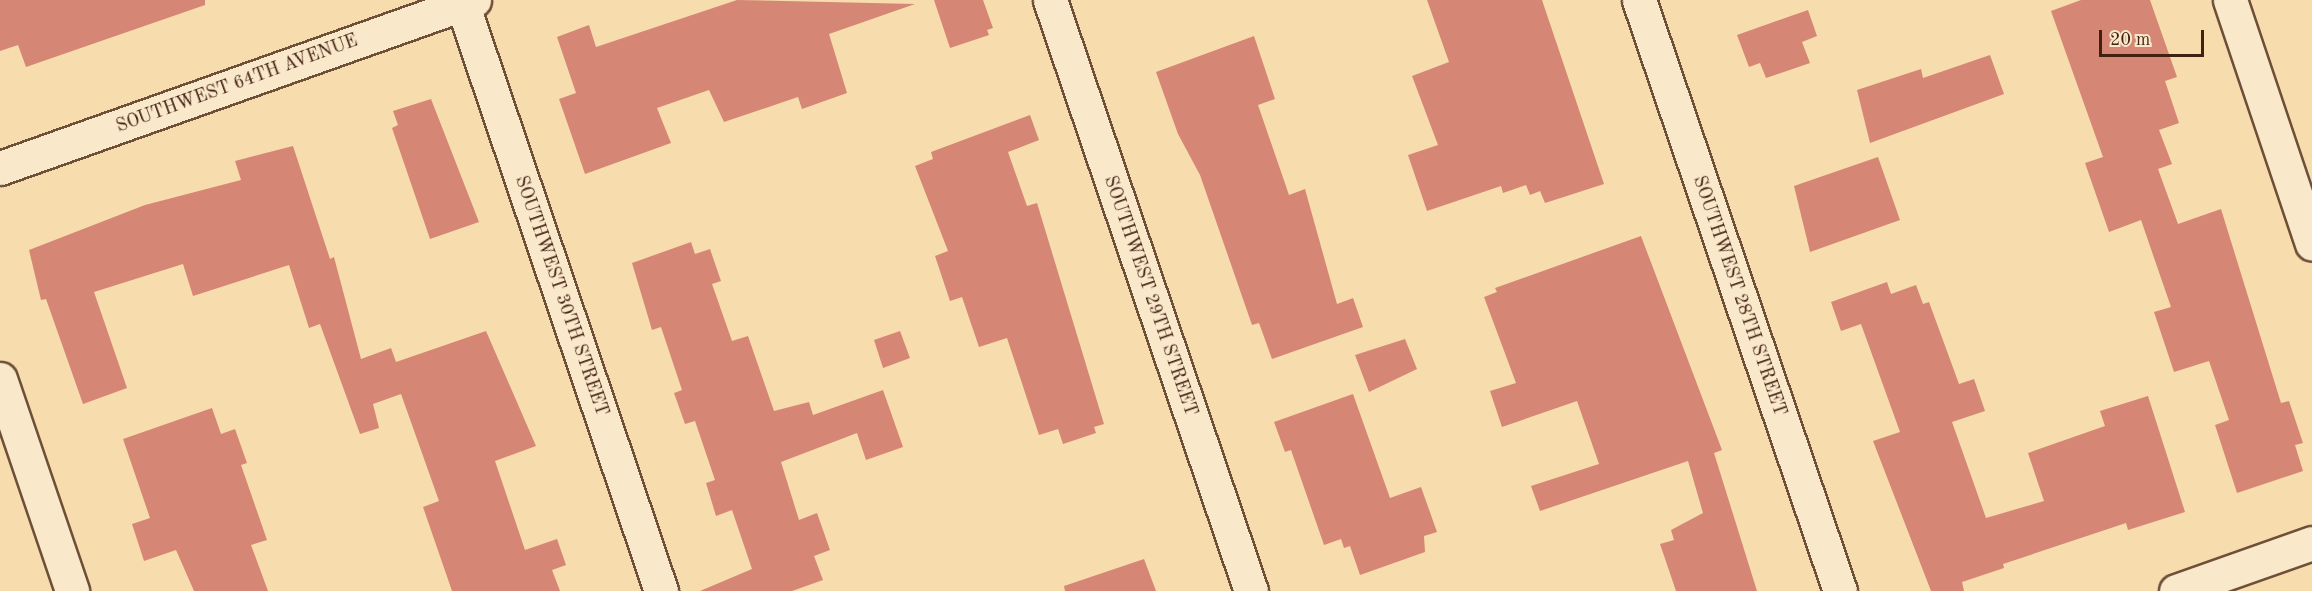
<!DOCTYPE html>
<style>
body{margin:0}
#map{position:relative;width:2312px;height:591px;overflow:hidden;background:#f7dcae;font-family:"Old Standard TT",serif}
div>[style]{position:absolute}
.building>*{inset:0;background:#d68675}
.roads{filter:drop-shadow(2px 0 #6e5039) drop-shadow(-2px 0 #6e5039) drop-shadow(0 2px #6e5039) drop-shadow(0 -2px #6e5039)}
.minor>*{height:33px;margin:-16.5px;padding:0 16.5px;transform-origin:16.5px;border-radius:16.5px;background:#fae8ca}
span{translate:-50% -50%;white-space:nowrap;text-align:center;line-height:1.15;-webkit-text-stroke:4.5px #fae8ca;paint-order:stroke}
.street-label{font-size:18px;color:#412112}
.scale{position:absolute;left:2099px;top:30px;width:105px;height:27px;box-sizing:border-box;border:3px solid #412112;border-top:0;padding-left:8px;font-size:18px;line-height:21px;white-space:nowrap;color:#412112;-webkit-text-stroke:4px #fae8ca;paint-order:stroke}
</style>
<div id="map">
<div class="building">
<i style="clip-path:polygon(0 0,205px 0,205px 5px,26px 67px,18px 45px,0 51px)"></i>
<i style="clip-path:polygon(737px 0,915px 4px,829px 34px,847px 93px,802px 109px,798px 97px,724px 122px,709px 90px,657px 108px,671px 143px,585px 174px,559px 99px,576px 93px,557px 37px,589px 25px,596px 47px)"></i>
<i style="clip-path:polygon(934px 0,983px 0,993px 28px,987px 30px,989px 35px,950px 48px)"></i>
<i style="clip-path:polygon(1427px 0,1542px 0,1604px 184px,1545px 203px,1540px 191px,1530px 195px,1526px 185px,1503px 193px,1501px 186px,1427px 211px,1408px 155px,1438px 145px,1412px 76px,1449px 62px)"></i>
<i style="clip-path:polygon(2081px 0,2150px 0,2177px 77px,2165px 81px,2179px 123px,2159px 130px,2172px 164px,2158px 169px,2178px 224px,2221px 209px,2281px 403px,2289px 401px,2303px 443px,2295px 445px,2303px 471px,2237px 493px,2215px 425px,2229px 420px,2209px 361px,2174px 372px,2154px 312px,2171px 307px,2141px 220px,2109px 232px,2085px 163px,2103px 157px,2051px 11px)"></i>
<i style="clip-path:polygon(1808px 10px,1817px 36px,1802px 42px,1810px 63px,1766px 78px,1760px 63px,1749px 67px,1737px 35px)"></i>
<i style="clip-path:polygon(1254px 36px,1275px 99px,1258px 105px,1289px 195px,1305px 189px,1337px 304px,1353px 298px,1363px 327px,1272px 359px,1259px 323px,1252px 325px,1200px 175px,1178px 134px,1156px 72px)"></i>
<i style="clip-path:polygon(1990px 55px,2004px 94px,1870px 143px,1857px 90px,1921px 69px,1923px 78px)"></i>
<i style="clip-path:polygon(431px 99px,479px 222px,430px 239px,392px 128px,398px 125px,393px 111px)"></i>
<i style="clip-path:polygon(1030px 115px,1039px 140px,1008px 152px,1027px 206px,1037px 203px,1104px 424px,1094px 427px,1096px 433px,1063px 444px,1058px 429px,1039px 435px,1007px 338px,979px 347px,962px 297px,950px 301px,935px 256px,948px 251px,915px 166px,933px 159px,931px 152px)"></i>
<i style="clip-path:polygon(293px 146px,330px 259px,334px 257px,361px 359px,391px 348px,396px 362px,486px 331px,536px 446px,495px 461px,525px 550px,557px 539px,566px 565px,552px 570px,560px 591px,452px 591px,423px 507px,439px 501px,401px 394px,373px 404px,379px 428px,360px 434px,320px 324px,309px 328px,289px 265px,193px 296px,183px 264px,94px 292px,127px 388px,83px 404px,46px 299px,41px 300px,29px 250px,145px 205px,241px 180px,235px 161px)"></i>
<i style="clip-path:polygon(1878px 157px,1900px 220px,1810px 252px,1794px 186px)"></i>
<i style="clip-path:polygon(1641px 236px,1722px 450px,1714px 453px,1757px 591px,1676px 591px,1660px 544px,1674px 540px,1671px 530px,1703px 513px,1688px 461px,1540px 511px,1531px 486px,1599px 464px,1577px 401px,1502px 427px,1490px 391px,1516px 383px,1484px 297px,1497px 292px,1495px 288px)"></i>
<i style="clip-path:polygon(691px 242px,695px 254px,710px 249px,721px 281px,712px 284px,732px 341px,748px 336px,774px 411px,809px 402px,813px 415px,883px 390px,903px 447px,866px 460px,857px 433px,781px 462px,799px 520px,817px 513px,830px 550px,814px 556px,823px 580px,792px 591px,700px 591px,752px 569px,732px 510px,716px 516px,706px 483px,715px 480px,695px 421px,685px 424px,674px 393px,682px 390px,661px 327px,652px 330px,632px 263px)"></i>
<i style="clip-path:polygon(1887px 282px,1891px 294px,1916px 285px,1923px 304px,1929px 302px,1959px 384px,1974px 379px,1985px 411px,1952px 422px,1986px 518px,2044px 501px,2028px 453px,2105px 426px,2100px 411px,2148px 396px,2185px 512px,2128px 530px,2126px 523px,2003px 564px,2004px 568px,1962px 582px,1964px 591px,1931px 591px,1873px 441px,1900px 432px,1861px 324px,1841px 331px,1831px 302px)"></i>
<i style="clip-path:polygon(900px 331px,910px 358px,883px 368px,874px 340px)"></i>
<i style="clip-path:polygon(1405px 339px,1417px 369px,1369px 392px,1355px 355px)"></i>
<i style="clip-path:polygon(1353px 394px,1390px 498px,1421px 487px,1437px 532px,1424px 536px,1425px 552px,1360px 575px,1350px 546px,1344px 548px,1341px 539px,1324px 545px,1291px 450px,1285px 452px,1274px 422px)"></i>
<i style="clip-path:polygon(212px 408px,221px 434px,235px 429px,247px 463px,241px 465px,267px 540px,251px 545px,268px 591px,194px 591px,176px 550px,144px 561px,132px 524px,150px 518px,123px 439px)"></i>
<i style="clip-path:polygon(1144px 559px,1156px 591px,1065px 591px,1064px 586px)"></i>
</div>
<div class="roads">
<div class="minor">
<i style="left:461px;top:0;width:624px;rotate:71.3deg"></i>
<i style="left:1050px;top:0;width:624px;rotate:71.22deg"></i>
<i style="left:1639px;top:0;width:624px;rotate:71.22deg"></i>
<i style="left:2230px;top:0;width:257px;rotate:71.4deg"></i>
<i style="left:0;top:168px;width:503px;rotate:-19.52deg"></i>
<i style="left:0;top:379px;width:224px;rotate:71.2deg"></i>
<i style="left:2176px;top:591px;width:144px;rotate:-19.4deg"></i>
</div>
</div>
<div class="street-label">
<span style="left:237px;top:84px;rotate:-20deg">SOUTHWEST 64TH AVENUE</span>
<span style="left:561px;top:296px;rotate:71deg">SOUTHWEST 30TH STREET</span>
<span style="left:1150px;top:296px;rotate:71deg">SOUTHWEST 29TH STREET</span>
<span style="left:1739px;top:296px;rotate:71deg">SOUTHWEST 28TH STREET</span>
</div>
<div class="scale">20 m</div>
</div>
